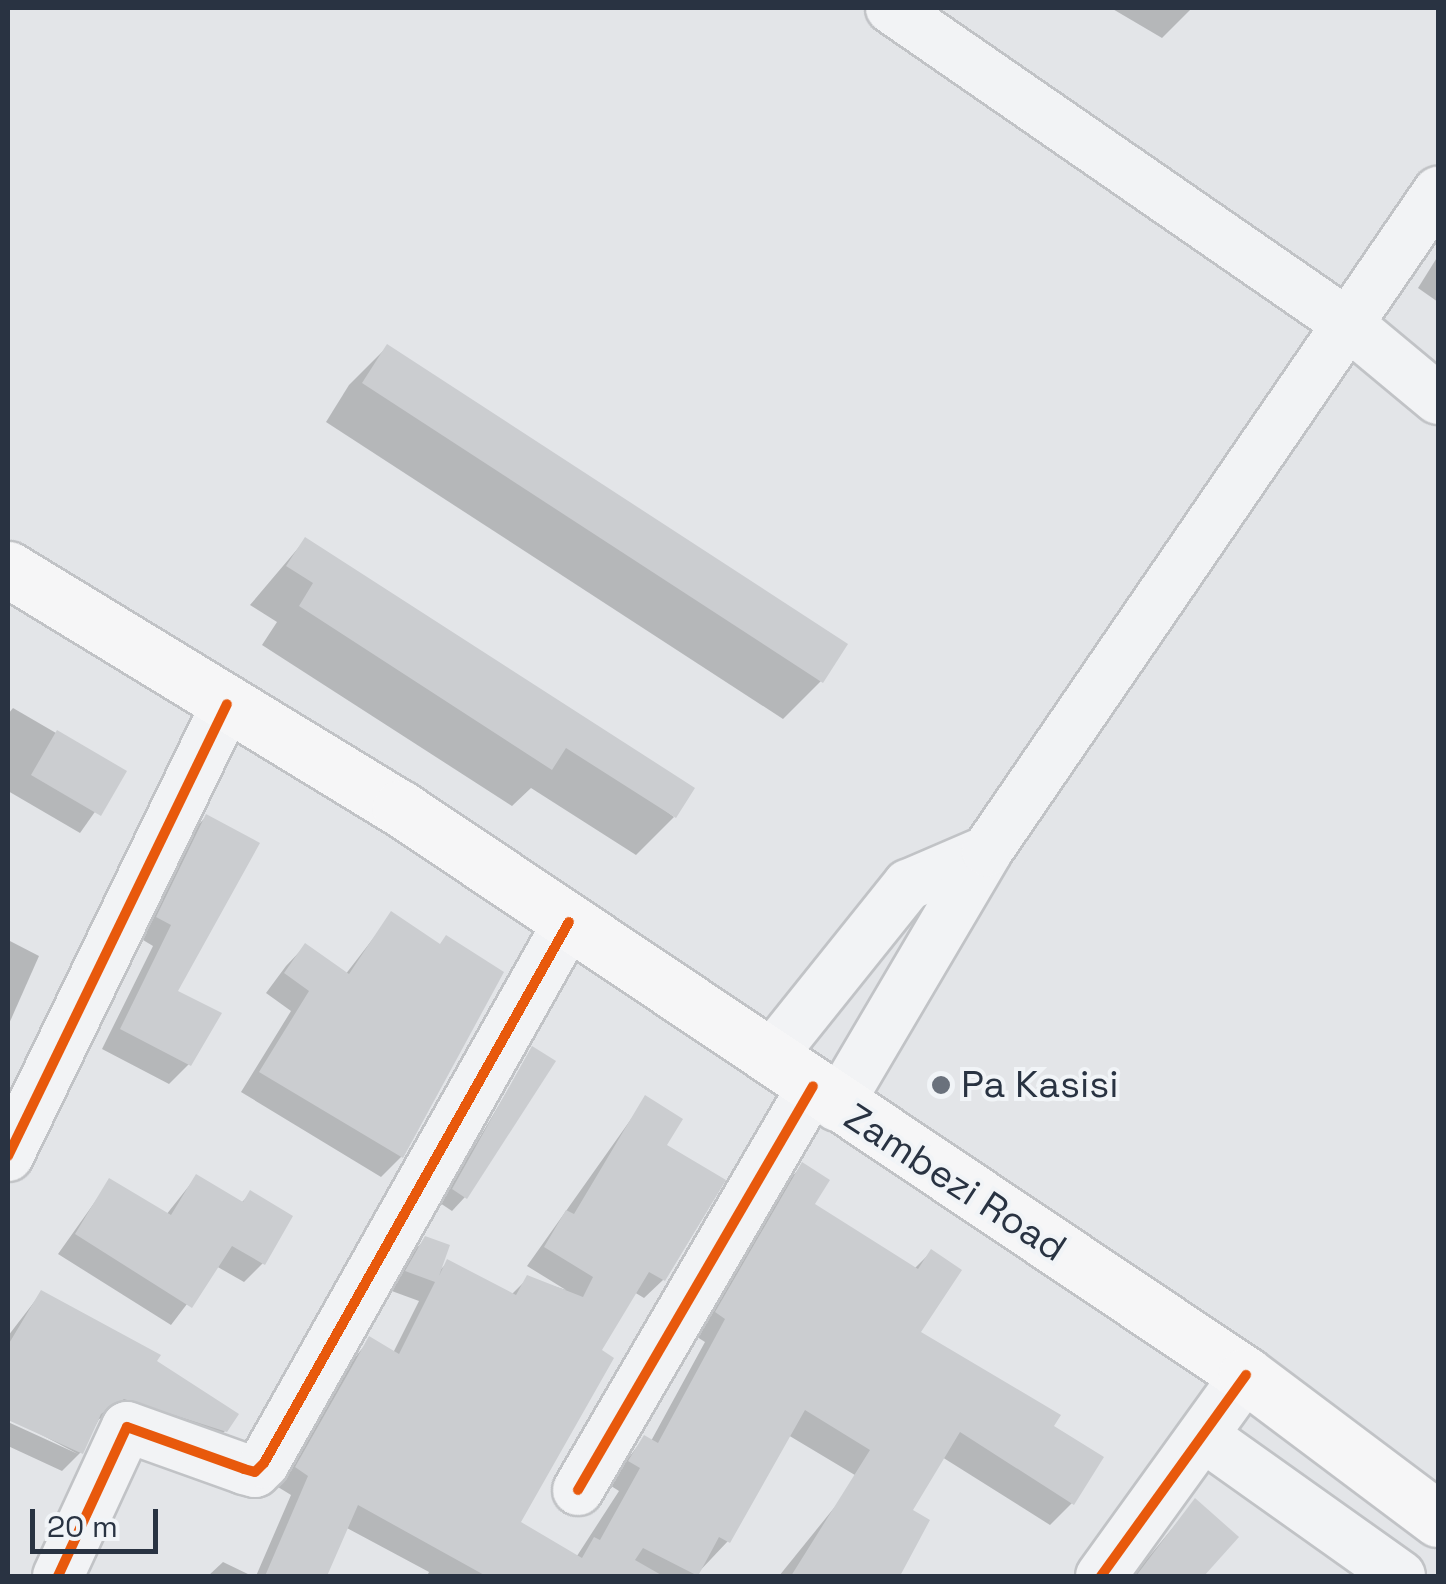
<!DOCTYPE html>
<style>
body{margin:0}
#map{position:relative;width:1446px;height:1584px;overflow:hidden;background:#e3e5e8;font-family:"Space Grotesk",sans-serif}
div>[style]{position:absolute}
.shadow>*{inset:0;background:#0003}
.building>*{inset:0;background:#cbcdd0}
.roads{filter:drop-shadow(2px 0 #c1c3c6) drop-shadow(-2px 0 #c1c3c6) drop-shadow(0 2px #c1c3c6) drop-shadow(0 -2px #c1c3c6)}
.minor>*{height:50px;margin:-25px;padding:0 25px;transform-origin:25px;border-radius:25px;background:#f2f3f5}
.major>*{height:55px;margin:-27.5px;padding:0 27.5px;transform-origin:27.5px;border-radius:27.5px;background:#f6f6f7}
.cycleway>*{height:10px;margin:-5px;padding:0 5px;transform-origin:5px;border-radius:5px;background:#e8590c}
.dots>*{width:28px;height:28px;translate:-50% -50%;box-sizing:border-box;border:5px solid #f1f4f7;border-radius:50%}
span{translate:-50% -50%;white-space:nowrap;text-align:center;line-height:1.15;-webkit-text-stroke:8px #f1f4f7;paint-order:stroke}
.poi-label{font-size:38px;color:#293342}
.left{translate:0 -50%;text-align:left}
.street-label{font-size:38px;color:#293342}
.frame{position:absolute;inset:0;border:10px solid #293342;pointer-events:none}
.scale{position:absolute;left:30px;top:1509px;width:128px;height:45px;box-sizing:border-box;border:5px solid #293342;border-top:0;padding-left:12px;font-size:30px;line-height:35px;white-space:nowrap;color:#293342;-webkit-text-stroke:8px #f1f4f7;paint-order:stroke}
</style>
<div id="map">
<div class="shadow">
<i style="clip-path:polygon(1111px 8px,1192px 8px,1162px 38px)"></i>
<i style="clip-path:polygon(1438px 256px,1438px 302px,1418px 288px)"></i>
<i style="clip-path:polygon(387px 347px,821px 681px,783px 719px,326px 422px,349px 385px)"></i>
<i style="clip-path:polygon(305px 540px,674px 817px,636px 855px,531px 788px,512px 806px,262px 645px,277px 622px,250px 605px)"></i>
<i style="clip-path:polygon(13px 708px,123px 772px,80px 833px,8px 791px,8px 714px)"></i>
<i style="clip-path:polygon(206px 817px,174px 992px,189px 1064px,169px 1084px,102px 1049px,153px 946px,138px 937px,186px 837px)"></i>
<i style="clip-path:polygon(392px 914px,438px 946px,501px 973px,401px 1157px,381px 1177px,241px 1092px,291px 1011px,266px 993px,286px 966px,305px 946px,345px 975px)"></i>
<i style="clip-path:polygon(8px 940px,39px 956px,8px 1026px)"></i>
<i style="clip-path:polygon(533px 1049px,465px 1197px,452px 1211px,440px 1203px)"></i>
<i style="clip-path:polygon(646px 1098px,664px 1145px,663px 1280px,644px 1298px,634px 1292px,598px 1351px,518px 1522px,526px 1527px,496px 1576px,427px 1576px,429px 1572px,345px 1527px,324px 1576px,256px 1576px,291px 1495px,278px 1487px,339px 1377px,370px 1339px,393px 1353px,419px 1301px,389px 1290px,407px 1257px,426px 1239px,437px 1273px,448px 1262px,511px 1295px,528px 1278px,566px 1290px,527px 1266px)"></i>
<i style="clip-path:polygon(803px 1165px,811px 1204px,914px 1269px,931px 1252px,918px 1333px,1051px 1427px,1072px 1503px,1050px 1525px,942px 1457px,905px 1505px,788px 1435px,728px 1541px,695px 1576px,564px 1576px,619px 1491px,608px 1484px,644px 1438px,651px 1441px,705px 1342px,694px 1335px,781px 1188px)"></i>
<i style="clip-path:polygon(196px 1177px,240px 1204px,250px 1194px,263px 1263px,244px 1282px,216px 1266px,171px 1325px,58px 1254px,109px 1182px,166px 1215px)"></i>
<i style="clip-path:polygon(41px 1293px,153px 1362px,225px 1431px,206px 1450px,109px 1416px,99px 1419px,81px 1452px,62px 1471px,8px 1446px,8px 1422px,78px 1454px,8px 1417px,8px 1336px)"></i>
<i style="clip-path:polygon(842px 1498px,913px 1546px,897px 1576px,779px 1576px)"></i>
<i style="clip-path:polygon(1195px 1501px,1235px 1537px,1200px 1576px,1133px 1576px)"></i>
<i style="clip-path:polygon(223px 1562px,252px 1576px,208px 1576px)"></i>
</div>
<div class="building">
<i style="clip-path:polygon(387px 344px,848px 644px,823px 683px,362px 383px)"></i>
<i style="clip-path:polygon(305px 537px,695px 788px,676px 818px,566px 748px,552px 770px,299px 606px,313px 583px,286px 566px)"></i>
<i style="clip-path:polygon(57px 730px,127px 771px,101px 816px,31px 775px)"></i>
<i style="clip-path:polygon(206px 814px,260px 843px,178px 991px,222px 1013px,191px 1066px,120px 1029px,171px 925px,156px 917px)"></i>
<i style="clip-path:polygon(391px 911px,440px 944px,446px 935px,504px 972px,403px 1158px,259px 1072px,309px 991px,284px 973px,305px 943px,349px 974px)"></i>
<i style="clip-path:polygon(532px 1046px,556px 1061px,467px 1199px,452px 1189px)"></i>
<i style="clip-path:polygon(645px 1095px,683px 1119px,667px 1145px,726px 1180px,665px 1281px,649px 1272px,602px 1350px,614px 1358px,521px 1522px,582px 1558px,594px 1537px,600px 1540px,640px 1468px,628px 1461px,644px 1435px,658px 1443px,725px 1319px,715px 1312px,802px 1162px,830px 1180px,815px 1204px,918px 1269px,931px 1249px,962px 1270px,921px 1332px,1061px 1415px,1054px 1426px,1104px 1457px,1074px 1505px,960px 1432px,913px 1510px,930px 1520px,900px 1576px,791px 1576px,870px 1450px,805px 1410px,730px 1543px,719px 1537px,698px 1576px,643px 1548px,635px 1560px,663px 1576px,486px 1576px,358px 1505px,327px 1576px,265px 1576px,308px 1476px,295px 1467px,358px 1356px,369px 1336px,399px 1354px,435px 1282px,405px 1271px,425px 1236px,450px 1245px,439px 1276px,447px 1259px,516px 1295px,527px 1275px,583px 1297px,593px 1277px,544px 1247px,566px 1210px,574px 1214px)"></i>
<i style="clip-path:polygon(196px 1174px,243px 1202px,250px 1190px,293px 1216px,265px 1265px,232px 1246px,192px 1308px,75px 1234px,109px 1178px,171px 1215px)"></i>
<i style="clip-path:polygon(41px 1290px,161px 1355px,157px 1361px,239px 1414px,227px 1432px,124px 1399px,101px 1414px,83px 1454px,8px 1420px,8px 1345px)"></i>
<i style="clip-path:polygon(1195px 1498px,1239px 1537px,1204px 1576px,1136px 1576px)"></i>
</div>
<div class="roads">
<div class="minor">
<i style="left:891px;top:8px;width:556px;rotate:34.66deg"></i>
<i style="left:1348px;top:324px;width:117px;rotate:39.8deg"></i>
<i style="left:770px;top:1057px;width:221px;rotate:-51.3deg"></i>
<i style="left:908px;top:885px;width:86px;rotate:-23.3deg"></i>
<i style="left:837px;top:1106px;width:296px;rotate:-59.5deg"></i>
<i style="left:987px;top:851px;width:799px;rotate:-55.61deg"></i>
<i style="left:8px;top:1156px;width:502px;rotate:-64.15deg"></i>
<i style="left:1206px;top:1438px;width:238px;rotate:35.4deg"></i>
<i style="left:578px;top:1490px;width:467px;rotate:-59.8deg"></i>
<i style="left:58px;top:1576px;width:164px;rotate:-65.2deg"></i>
<i style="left:127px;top:1427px;width:124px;rotate:19.7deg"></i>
<i style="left:244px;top:1469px;width:11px;rotate:15deg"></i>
<i style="left:255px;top:1472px;width:13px;rotate:-45deg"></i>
<i style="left:264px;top:1463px;width:621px;rotate:-60.59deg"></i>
<i style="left:1101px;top:1576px;width:248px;rotate:-54.2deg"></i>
</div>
<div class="major">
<i style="left:8px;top:569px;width:459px;rotate:31.4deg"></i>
<i style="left:400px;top:808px;width:1018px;rotate:33.83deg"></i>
<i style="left:1246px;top:1375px;width:240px;rotate:36.9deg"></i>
</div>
</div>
<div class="cycleway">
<i style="left:8px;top:1156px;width:502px;rotate:-64.15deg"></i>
<i style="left:578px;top:1490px;width:467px;rotate:-59.8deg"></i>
<i style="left:58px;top:1576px;width:164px;rotate:-65.2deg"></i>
<i style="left:127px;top:1427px;width:124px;rotate:19.7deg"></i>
<i style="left:244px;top:1469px;width:11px;rotate:15deg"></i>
<i style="left:255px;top:1472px;width:13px;rotate:-45deg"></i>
<i style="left:264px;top:1463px;width:621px;rotate:-60.59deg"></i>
<i style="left:1101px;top:1576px;width:248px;rotate:-54.2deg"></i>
</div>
<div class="dots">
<i style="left:941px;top:1085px;background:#6a717c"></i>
</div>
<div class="poi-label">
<span class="left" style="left:961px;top:1085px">Pa Kasisi</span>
</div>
<div class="street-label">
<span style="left:955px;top:1183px;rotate:33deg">Zambezi Road</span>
</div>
<div class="frame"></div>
<div class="scale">20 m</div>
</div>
